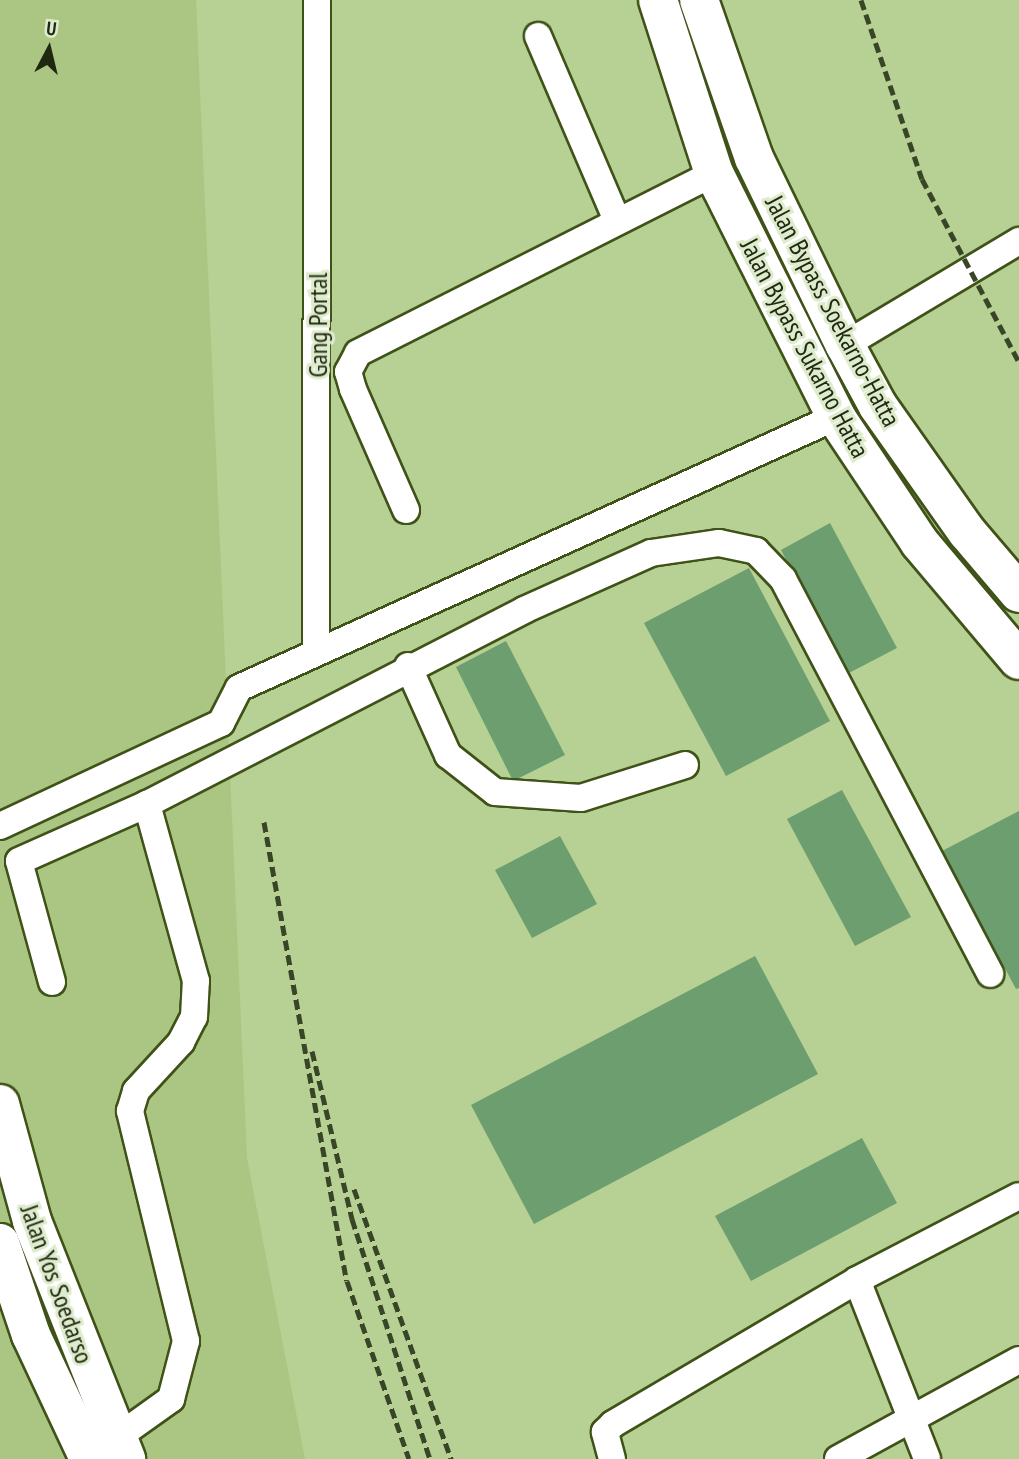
<!DOCTYPE html>
<style>
body{margin:0}
#map{position:relative;width:1019px;height:1459px;overflow:hidden;background:#b7d093;font-family:"PT Sans Narrow",sans-serif}
div>[style]{position:absolute}
.built>*{inset:0;background:#abc683}
.building>*{inset:0;background:#6d9e6f}
.roads{filter:drop-shadow(2px 0 #3f5218) drop-shadow(-2px 0 #3f5218) drop-shadow(0 2px #3f5218) drop-shadow(0 -2px #3f5218)}
.minor>*{height:26px;margin:-13px;padding:0 13px;transform-origin:13px;border-radius:13px;background:#fff}
.highway>*{height:38px;margin:-19px;padding:0 19px;transform-origin:19px;border-radius:19px;background:#fff}
.rail>*{height:5px;margin-top:-2.5px;transform-origin:0;background:repeating-linear-gradient(90deg,#394527 0 10px,transparent 0 15px)}
span{translate:-50% -50%;white-space:nowrap;text-align:center;line-height:1.15;-webkit-text-stroke:6px #deebcd;paint-order:stroke}
.street-label{font-size:26px;color:#1f2810}
.north{position:absolute;left:14px;top:14px;width:70px;height:70px;-webkit-text-stroke:5px #deebcd;paint-order:stroke;rotate:7deg;font-size:19px;font-weight:700;line-height:28px;text-align:center;color:#1f2810}
.north::after{content:'';display:block;margin:auto;width:24px;height:32px;background:#1f2810;clip-path:polygon(50% 0,100% 100%,50% 72%,0 100%)}
</style>
<div id="map">
<div class="built">
<i style="clip-path:polygon(0 0,196px 0,247px 1158px,305px 1459px,0 1459px)"></i>
</div>
<div class="building">
<i style="clip-path:polygon(830px 523px,897px 648px,847px 674px,781px 550px)"></i>
<i style="clip-path:polygon(749px 568px,830px 721px,726px 776px,644px 623px)"></i>
<i style="clip-path:polygon(506px 641px,565px 755px,513px 781px,456px 667px)"></i>
<i style="clip-path:polygon(842px 790px,911px 917px,855px 946px,787px 819px)"></i>
<i style="clip-path:polygon(1019px 811px,1019px 988px,1016px 989px,942px 851px)"></i>
<i style="clip-path:polygon(560px 836px,597px 904px,532px 938px,495px 870px)"></i>
<i style="clip-path:polygon(755px 956px,818px 1074px,534px 1224px,471px 1105px)"></i>
<i style="clip-path:polygon(862px 1138px,897px 1203px,751px 1281px,715px 1216px)"></i>
</div>
<div class="roads">
<div class="minor">
<i style="left:538px;top:36px;width:200px;rotate:66.8deg"></i>
<i style="left:845px;top:345px;width:203px;rotate:-30.9deg"></i>
<i style="left:406px;top:510px;width:132px;rotate:-113.7deg"></i>
<i style="left:353px;top:389px;width:18px;rotate:-106deg"></i>
<i style="left:348px;top:372px;width:21px;rotate:-62deg"></i>
<i style="left:358px;top:353px;width:399px;rotate:-26.8deg"></i>
<i style="left:316px;top:650px;width:650px;rotate:-89.91deg"></i>
<i style="left:408px;top:666px;width:98px;rotate:65.8deg"></i>
<i style="left:448px;top:755px;width:60px;rotate:38.2deg"></i>
<i style="left:495px;top:792px;width:86px;rotate:4deg"></i>
<i style="left:581px;top:798px;width:109px;rotate:-17.6deg"></i>
<i style="left:0;top:826px;width:244px;rotate:-25deg"></i>
<i style="left:221px;top:723px;width:39px;rotate:-63deg"></i>
<i style="left:239px;top:688px;width:656px;rotate:-24.42deg"></i>
<i style="left:52px;top:982px;width:125px;rotate:-105.3deg"></i>
<i style="left:19px;top:861px;width:140px;rotate:-24deg"></i>
<i style="left:147px;top:804px;width:424px;rotate:-27.2deg"></i>
<i style="left:524px;top:610px;width:139px;rotate:-24.2deg"></i>
<i style="left:651px;top:553px;width:69px;rotate:-8.4deg"></i>
<i style="left:719px;top:543px;width:38px;rotate:12deg"></i>
<i style="left:756px;top:551px;width:39px;rotate:46deg"></i>
<i style="left:783px;top:579px;width:446px;rotate:62.3deg"></i>
<i style="left:857px;top:1280px;width:192px;rotate:68.6deg"></i>
<i style="left:115px;top:1439px;width:69px;rotate:-35.5deg"></i>
<i style="left:171px;top:1399px;width:60px;rotate:-75.5deg"></i>
<i style="left:186px;top:1341px;width:237px;rotate:-103.7deg"></i>
<i style="left:130px;top:1111px;width:21px;rotate:-73deg"></i>
<i style="left:136px;top:1091px;width:67px;rotate:-47.4deg"></i>
<i style="left:181px;top:1042px;width:28px;rotate:-63deg"></i>
<i style="left:194px;top:1017px;width:36px;rotate:-87deg"></i>
<i style="left:196px;top:981px;width:184px;rotate:-105.5deg"></i>
<i style="left:612px;top:1459px;width:28px;rotate:-105deg"></i>
<i style="left:605px;top:1432px;width:11px;rotate:-45deg"></i>
<i style="left:613px;top:1424px;width:283px;rotate:-30.5deg"></i>
<i style="left:857px;top:1280px;width:182px;rotate:-27.4deg"></i>
<i style="left:838px;top:1459px;width:206px;rotate:-28.7deg"></i>
</div>
<div class="highway">
<i style="left:658px;top:0;width:182px;rotate:72.1deg"></i>
<i style="left:714px;top:173px;width:273px;rotate:63.4deg"></i>
<i style="left:836px;top:417px;width:151px;rotate:56.3deg"></i>
<i style="left:920px;top:543px;width:153px;rotate:49.8deg"></i>
<i style="left:699px;top:0;width:167px;rotate:70.8deg"></i>
<i style="left:754px;top:158px;width:208px;rotate:64.1deg"></i>
<i style="left:845px;top:345px;width:69px;rotate:61.6deg"></i>
<i style="left:878px;top:406px;width:154px;rotate:54.8deg"></i>
<i style="left:967px;top:532px;width:80px;rotate:49.6deg"></i>
<i style="left:0;top:1104px;width:121px;rotate:74.7deg"></i>
<i style="left:32px;top:1221px;width:256px;rotate:68.4deg"></i>
<i style="left:0;top:1243px;width:97px;rotate:71.4deg"></i>
<i style="left:31px;top:1335px;width:137px;rotate:64.9deg"></i>
</div>
</div>
<div class="rail">
<i style="left:861px;top:0;width:189px;rotate:71.2deg"></i>
<i style="left:922px;top:179px;width:207px;rotate:62.1deg"></i>
<i style="left:264px;top:822px;width:466px;rotate:79.8deg"></i>
<i style="left:347px;top:1281px;width:188px;rotate:70.8deg"></i>
<i style="left:312px;top:1051px;width:173px;rotate:76.6deg"></i>
<i style="left:352px;top:1219px;width:252px;rotate:72deg"></i>
<i style="left:354px;top:1189px;width:287px;rotate:70.2deg"></i>
</div>
<div class="street-label">
<span style="left:833px;top:311px;rotate:62deg">Jalan Bypass Soekarno-Hatta</span>
<span style="left:318px;top:325px;rotate:-90deg">Gang Portal</span>
<span style="left:805px;top:348px;rotate:62deg">Jalan Bypass Sukarno Hatta</span>
<span style="left:57px;top:1284px;rotate:70deg">Jalan Yos Soedarso</span>
</div>
<div class="north">U</div>
</div>
